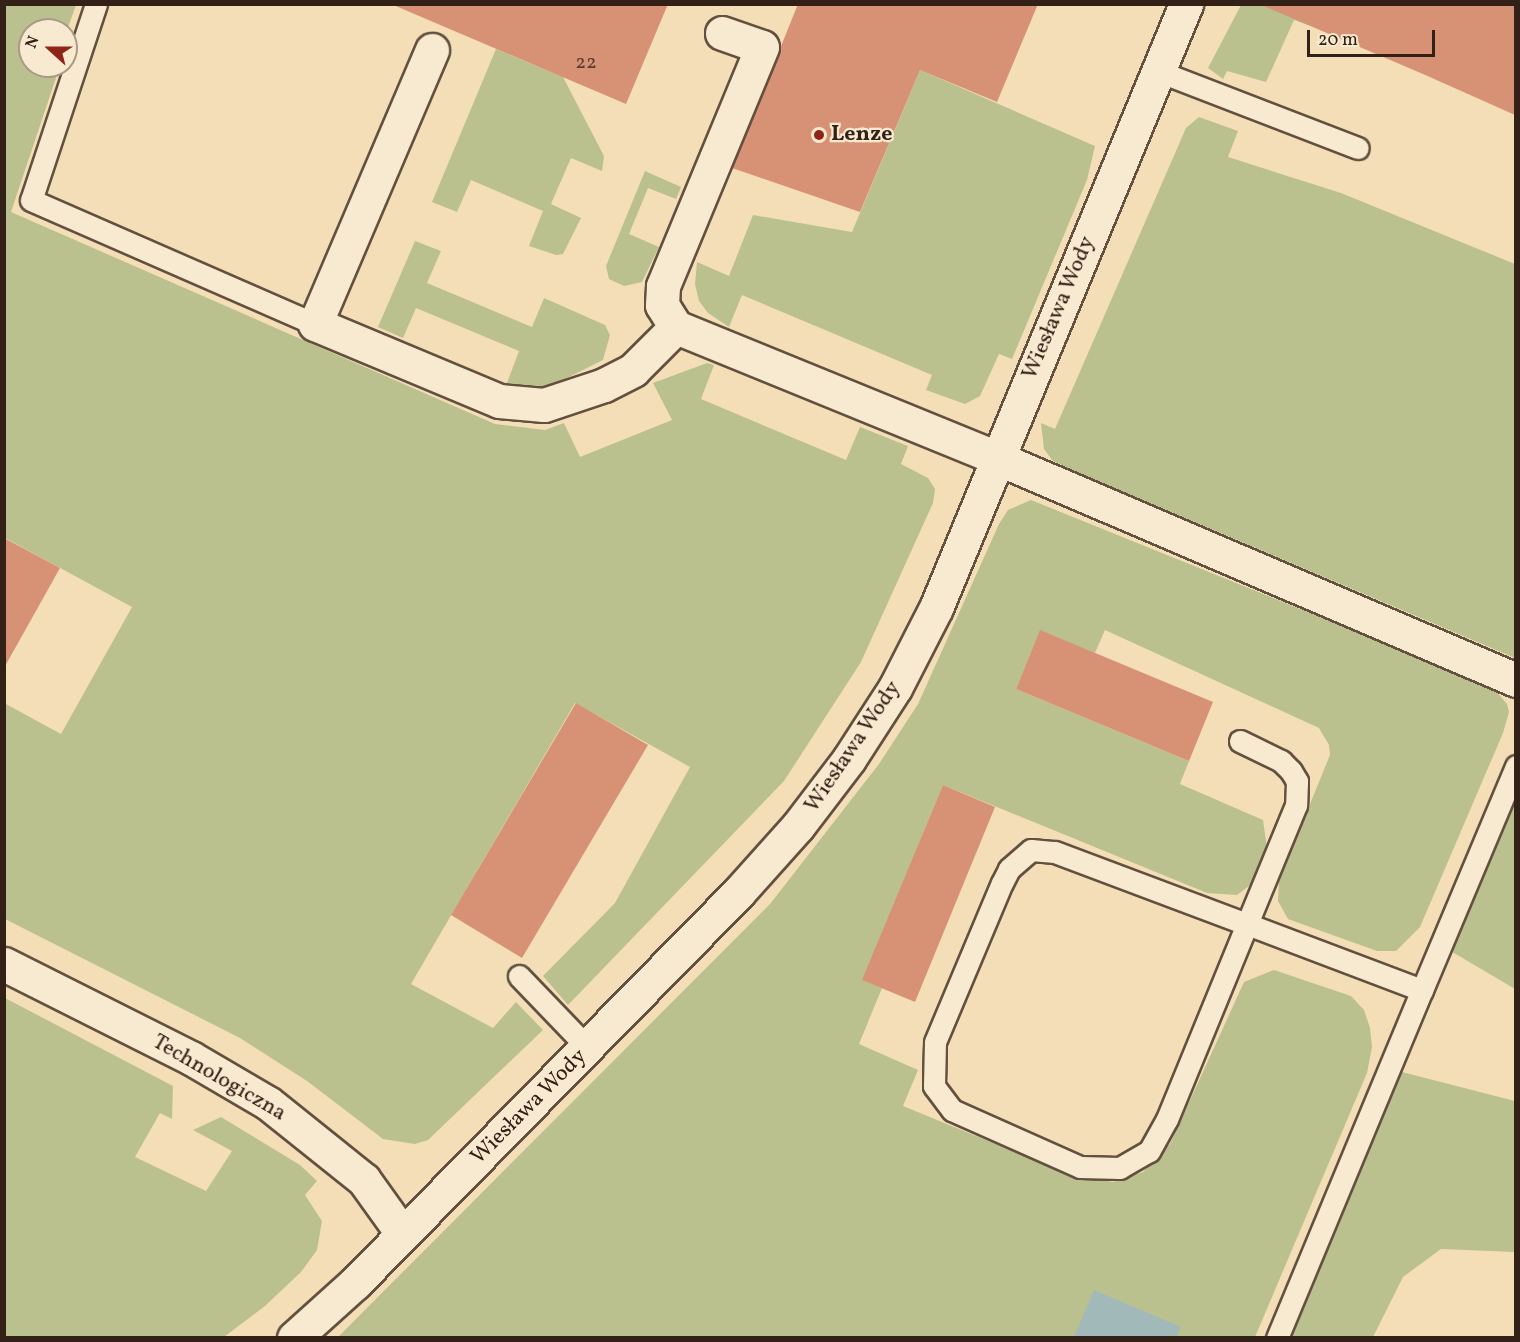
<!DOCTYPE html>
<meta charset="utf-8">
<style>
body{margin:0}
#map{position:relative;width:1520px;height:1342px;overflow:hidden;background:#f4deb7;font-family:Vollkorn,serif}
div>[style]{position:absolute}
.green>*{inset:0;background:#bbc18e}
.water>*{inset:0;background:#a2b9ba}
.building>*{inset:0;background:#d79275}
.roads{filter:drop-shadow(2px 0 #63503f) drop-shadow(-2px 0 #63503f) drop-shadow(0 2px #63503f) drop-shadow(0 -2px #63503f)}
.service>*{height:21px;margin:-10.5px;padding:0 10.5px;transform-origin:10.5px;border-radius:10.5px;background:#f8ead0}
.minor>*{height:33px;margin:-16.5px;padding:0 16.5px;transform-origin:16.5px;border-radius:16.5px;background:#f8ead0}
.tertiary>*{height:33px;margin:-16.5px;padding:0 16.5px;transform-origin:16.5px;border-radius:16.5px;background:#f8ead0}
.dots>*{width:16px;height:16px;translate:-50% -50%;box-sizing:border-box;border:3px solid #f8ead0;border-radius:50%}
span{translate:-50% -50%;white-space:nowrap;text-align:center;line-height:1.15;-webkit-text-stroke:4.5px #f8ead0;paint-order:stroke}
.number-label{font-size:20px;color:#5c3c2e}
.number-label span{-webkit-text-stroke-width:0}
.poi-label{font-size:22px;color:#332017;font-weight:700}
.left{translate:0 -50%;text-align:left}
.street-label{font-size:22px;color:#332017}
.frame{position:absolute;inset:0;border:6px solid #332017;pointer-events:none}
.north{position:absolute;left:18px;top:18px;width:60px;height:60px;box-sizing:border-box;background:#f8ead0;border:2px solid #a99986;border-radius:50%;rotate:291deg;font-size:16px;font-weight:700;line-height:24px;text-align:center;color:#332017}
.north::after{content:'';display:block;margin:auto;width:21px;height:27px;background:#8f2418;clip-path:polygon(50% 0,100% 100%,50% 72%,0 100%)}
.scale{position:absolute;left:1307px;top:30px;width:128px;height:27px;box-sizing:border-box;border:3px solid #332017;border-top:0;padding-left:8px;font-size:18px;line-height:21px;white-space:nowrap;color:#332017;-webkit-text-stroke:4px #f8ead0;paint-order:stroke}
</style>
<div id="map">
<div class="green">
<i style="clip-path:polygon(5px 5px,76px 5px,66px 33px,30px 30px,30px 66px,60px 66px,11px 212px,495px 424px,545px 430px,564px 423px,580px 457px,672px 420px,653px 383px,707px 363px,714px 365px,701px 399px,846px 460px,860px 427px,908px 446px,901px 464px,928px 478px,935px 489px,933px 503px,861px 662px,784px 781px,568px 1005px,543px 976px,615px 903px,690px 767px,575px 703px,411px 984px,493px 1028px,516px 1002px,543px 1030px,428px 1140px,415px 1144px,383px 1139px,307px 1081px,240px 1038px,5px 919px,4px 703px,61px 734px,132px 607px,5px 538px)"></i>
<i style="clip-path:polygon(1241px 5px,1317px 5px,1308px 25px,1294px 20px,1266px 82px,1227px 71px,1223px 79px,1208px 68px)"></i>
<i style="clip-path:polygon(496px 49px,563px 77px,604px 156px,602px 171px,571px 158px,551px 204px,581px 218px,563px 254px,556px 255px,529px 246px,543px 211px,471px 180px,457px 212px,432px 202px)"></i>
<i style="clip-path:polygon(920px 70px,1095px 146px,1087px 180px,1012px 359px,999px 354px,980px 396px,965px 404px,926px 390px,932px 375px,742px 295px,729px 327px,708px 313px,699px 301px,695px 284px,697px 262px,729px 276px,753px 215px,852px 232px)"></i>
<i style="clip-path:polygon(1199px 117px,1238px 131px,1228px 157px,1341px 193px,1515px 264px,1515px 658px,1084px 475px,1053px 461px,1044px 449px,1041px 423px,1055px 429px,1186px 128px)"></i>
<i style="clip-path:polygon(645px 171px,681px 187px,676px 199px,648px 188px,629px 234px,659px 247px,642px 282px,624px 286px,609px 279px,606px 266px)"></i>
<i style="clip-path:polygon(415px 241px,441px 251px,427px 283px,532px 327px,544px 298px,605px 325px,610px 335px,603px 360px,545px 389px,535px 389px,507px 383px,519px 351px,416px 308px,403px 338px,378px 327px)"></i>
<i style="clip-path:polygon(1031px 500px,1476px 680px,1494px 689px,1507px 704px,1509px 712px,1503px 733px,1420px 927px,1396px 951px,1377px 951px,1288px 919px,1278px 901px,1279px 880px,1330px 755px,1329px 745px,1319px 728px,1105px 630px,1095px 653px,1040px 631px,1016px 689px,1189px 761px,1180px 784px,1263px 820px,1267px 848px,1253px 883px,1237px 895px,1207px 893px,943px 785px,863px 980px,882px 988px,859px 1044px,918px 1070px,903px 1106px,1064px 1172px,1113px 1182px,1143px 1172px,1170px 1144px,1244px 982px,1274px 970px,1351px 996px,1364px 1010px,1370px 1028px,1372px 1047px,1367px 1073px,1255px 1337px,337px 1338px,770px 904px,879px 764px,918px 704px,999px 524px,1008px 510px)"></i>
<i style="clip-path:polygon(1515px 791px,1515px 989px,1449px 950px)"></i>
<i style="clip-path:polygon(5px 998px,173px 1086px,172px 1119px,160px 1113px,135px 1157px,206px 1191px,232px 1151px,193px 1130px,221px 1117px,300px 1165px,317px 1181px,305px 1195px,322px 1221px,317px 1250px,301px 1272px,265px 1306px,224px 1337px,5px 1337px)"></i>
<i style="clip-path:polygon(1398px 1071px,1515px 1101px,1515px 1252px,1441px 1249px,1403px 1277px,1373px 1337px,1288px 1338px)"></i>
</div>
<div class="water">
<i style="clip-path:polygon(1094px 1290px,1181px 1327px,1176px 1337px,1074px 1337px)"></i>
</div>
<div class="building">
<i style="clip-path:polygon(391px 4px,668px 4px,626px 104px)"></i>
<i style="clip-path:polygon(798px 4px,1038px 4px,997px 102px,920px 70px,860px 212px,732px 168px)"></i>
<i style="clip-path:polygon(1259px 4px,1515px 4px,1515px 115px,1423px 74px)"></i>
<i style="clip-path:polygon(4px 538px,60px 568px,4px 668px)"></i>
<i style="clip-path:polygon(1040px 630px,1213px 702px,1189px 761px,1016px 689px)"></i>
<i style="clip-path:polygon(576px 703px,648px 745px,522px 958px,451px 915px)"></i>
<i style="clip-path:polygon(943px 785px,995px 807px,915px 1002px,862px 980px)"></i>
</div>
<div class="roads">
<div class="service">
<i style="left:96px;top:4px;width:206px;rotate:108.3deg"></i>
<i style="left:31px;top:200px;width:310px;rotate:23.6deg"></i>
<i style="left:1158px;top:71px;width:214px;rotate:21.1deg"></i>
<i style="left:1240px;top:741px;width:46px;rotate:26deg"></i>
<i style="left:1281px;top:761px;width:14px;rotate:45deg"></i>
<i style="left:1291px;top:771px;width:12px;rotate:59deg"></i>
<i style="left:1297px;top:781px;width:24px;rotate:92deg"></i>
<i style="left:1296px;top:805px;width:129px;rotate:112.4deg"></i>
<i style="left:1247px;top:924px;width:211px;rotate:112.3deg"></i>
<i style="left:1167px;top:1119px;width:37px;rotate:119deg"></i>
<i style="left:1149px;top:1151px;width:34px;rotate:150deg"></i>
<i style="left:1120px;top:1168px;width:40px;rotate:-178.6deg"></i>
<i style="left:1080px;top:1167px;width:140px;rotate:-156deg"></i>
<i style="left:952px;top:1110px;width:30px;rotate:-127deg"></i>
<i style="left:934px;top:1086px;width:44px;rotate:-88.7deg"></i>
<i style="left:935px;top:1042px;width:173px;rotate:-67.2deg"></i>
<i style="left:1002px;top:883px;width:16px;rotate:-63deg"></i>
<i style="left:1009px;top:869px;width:29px;rotate:-41deg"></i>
<i style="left:1031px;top:850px;width:24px;rotate:5deg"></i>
<i style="left:1055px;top:852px;width:205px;rotate:20.6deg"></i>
<i style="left:1247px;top:924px;width:187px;rotate:20.7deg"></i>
<i style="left:1422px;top:990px;width:243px;rotate:-67.2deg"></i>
<i style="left:519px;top:976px;width:100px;rotate:46.2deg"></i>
<i style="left:1277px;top:1338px;width:377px;rotate:-67.4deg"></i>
</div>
<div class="minor">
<i style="left:722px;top:33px;width:42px;rotate:19.3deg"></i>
<i style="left:762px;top:47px;width:259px;rotate:112.5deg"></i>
<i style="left:663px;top:286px;width:19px;rotate:93deg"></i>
<i style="left:662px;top:305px;width:26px;rotate:58deg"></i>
<i style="left:676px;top:327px;width:347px;rotate:22.2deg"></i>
<i style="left:997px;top:458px;width:564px;rotate:23.16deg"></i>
<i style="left:432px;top:50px;width:298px;rotate:113.1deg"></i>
<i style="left:315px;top:324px;width:199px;rotate:22.7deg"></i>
<i style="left:499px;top:401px;width:45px;rotate:5.1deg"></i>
<i style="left:544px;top:405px;width:63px;rotate:-18.4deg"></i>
<i style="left:604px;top:385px;width:33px;rotate:-27deg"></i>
<i style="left:633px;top:370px;width:61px;rotate:-45deg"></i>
<i style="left:4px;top:964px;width:209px;rotate:26.7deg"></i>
<i style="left:191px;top:1058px;width:89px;rotate:30.3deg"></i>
<i style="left:268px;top:1103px;width:123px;rotate:38.7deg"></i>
<i style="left:364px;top:1180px;width:65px;rotate:54.4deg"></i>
</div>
<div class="tertiary">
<i style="left:294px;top:1338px;width:82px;rotate:-42deg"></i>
<i style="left:355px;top:1283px;width:547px;rotate:-45.52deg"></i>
<i style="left:738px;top:893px;width:90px;rotate:-48.2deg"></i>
<i style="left:798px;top:826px;width:84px;rotate:-52.7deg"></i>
<i style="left:849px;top:759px;width:85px;rotate:-57.1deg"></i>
<i style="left:895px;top:688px;width:90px;rotate:-62.9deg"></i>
<i style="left:936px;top:608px;width:654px;rotate:-67.51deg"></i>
</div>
</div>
<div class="dots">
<i style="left:819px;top:135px;background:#8f2418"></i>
</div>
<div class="number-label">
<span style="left:586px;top:63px">22</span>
</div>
<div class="poi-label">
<span class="left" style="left:831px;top:135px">Lenze</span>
</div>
<div class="street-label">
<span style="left:1059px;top:308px;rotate:-67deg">Wiesława Wody</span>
<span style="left:853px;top:747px;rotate:-56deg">Wiesława Wody</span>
<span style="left:219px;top:1078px;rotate:30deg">Technologiczna</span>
<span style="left:529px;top:1107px;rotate:-45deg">Wiesława Wody</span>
</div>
<div class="frame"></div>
<div class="north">N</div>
<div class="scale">20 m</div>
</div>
